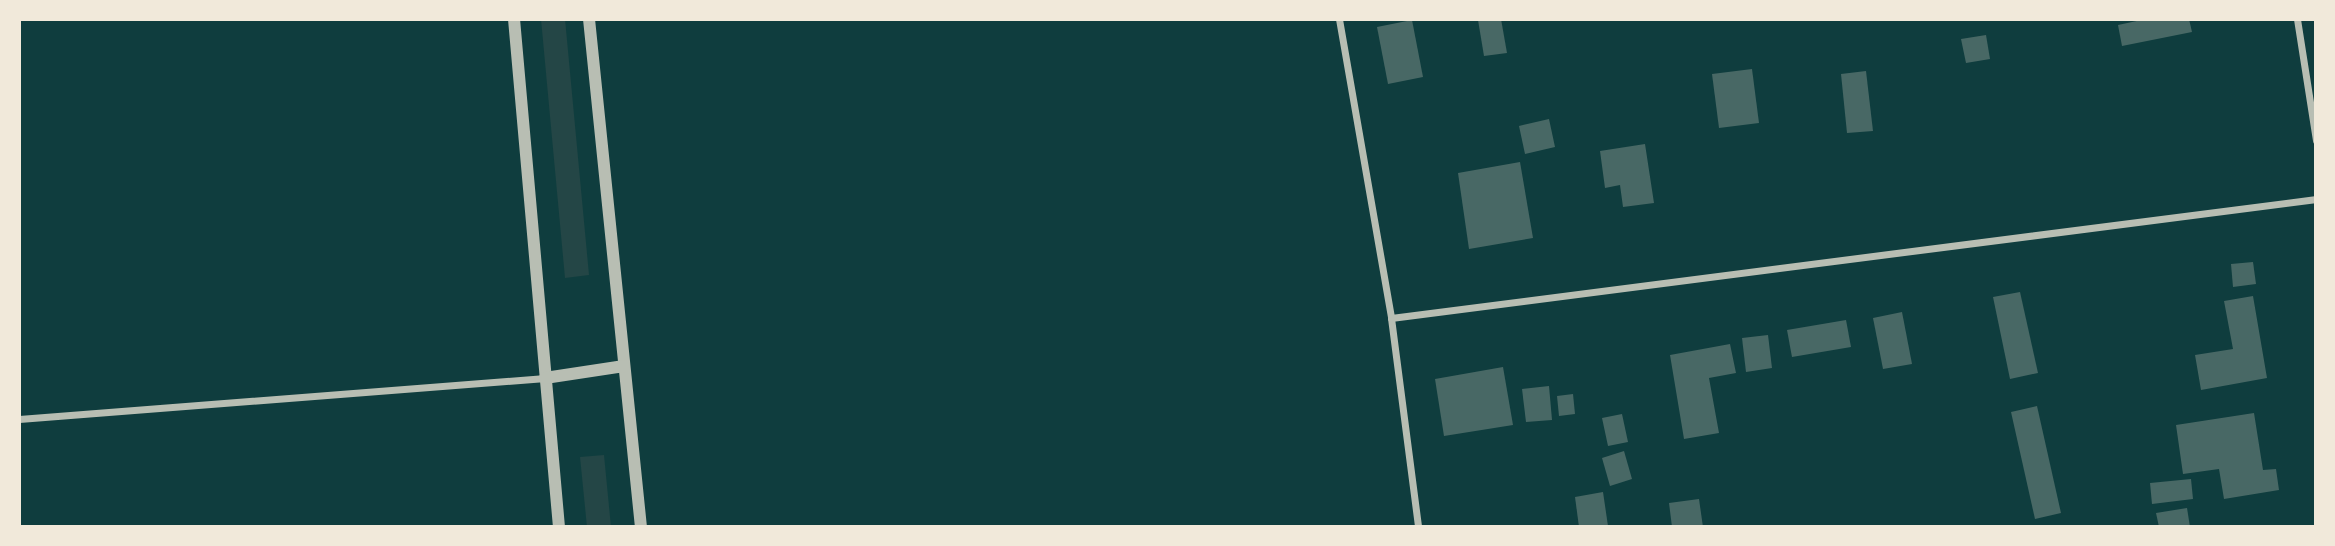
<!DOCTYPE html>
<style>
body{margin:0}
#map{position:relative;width:2335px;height:546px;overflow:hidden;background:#0f3d3e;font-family:"IBM Plex Sans",sans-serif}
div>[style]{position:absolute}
.green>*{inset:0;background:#244646}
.building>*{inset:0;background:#486865}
.minor>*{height:7px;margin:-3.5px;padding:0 3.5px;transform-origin:3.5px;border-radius:3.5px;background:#b8beb3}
.tertiary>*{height:12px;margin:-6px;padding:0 6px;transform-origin:6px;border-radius:6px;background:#b8beb3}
span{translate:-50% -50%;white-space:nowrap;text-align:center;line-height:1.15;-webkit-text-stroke:7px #f1e9da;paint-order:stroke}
.frame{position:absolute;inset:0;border:21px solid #f1e9da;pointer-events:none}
</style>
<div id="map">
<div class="green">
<i style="clip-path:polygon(541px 19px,565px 19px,589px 275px,565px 278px)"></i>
<i style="clip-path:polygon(604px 455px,611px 527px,587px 527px,580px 457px)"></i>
</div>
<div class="building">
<i style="clip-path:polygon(1483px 19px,1501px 19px,1507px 53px,1484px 56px,1478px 20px)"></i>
<i style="clip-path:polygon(2146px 19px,2189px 19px,2192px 32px,2122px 46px,2118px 25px)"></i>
<i style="clip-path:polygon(1412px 20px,1423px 77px,1388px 84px,1377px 27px)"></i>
<i style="clip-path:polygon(1986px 35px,1990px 59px,1966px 63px,1961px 39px)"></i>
<i style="clip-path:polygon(1752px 69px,1759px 123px,1719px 128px,1712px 74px)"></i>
<i style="clip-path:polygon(1866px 71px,1873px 131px,1847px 133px,1841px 74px)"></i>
<i style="clip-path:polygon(1549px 119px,1555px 147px,1525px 154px,1519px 126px)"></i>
<i style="clip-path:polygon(1645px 144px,1654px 203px,1623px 207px,1620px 185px,1605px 188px,1600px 151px)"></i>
<i style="clip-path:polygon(1520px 162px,1533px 238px,1469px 249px,1458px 173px)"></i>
<i style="clip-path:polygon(2253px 262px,2256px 284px,2233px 287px,2231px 264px)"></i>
<i style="clip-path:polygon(2020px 292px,2038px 373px,2010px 379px,1993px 297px)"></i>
<i style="clip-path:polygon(2253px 296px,2267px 378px,2201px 390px,2195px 355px,2233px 349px,2224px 301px)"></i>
<i style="clip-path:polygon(1902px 312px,1912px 364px,1883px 369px,1873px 318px)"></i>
<i style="clip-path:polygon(1846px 320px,1851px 347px,1792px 357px,1787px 330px)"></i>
<i style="clip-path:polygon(1768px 335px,1772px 368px,1746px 372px,1742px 338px)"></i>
<i style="clip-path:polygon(1730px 344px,1736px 373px,1709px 378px,1719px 433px,1684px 439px,1670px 355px)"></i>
<i style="clip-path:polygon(1503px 367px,1513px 425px,1444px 436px,1435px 379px)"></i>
<i style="clip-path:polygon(1549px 386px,1552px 420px,1526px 422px,1522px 389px)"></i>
<i style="clip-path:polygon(1573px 394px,1575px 414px,1559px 416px,1557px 396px)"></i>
<i style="clip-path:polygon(2037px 406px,2061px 513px,2035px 519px,2011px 412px)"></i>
<i style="clip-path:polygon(2254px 413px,2263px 470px,2276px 469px,2279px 490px,2224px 499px,2219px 469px,2183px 474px,2176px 425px)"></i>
<i style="clip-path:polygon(1622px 414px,1628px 442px,1608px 446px,1602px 418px)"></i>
<i style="clip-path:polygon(1624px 451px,1632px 479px,1610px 486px,1602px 458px)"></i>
<i style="clip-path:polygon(2191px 479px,2193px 499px,2152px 504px,2150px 483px)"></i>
<i style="clip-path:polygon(1603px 492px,1608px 526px,1579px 527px,1575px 497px)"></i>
<i style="clip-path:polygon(1699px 499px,1703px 527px,1672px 527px,1669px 503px)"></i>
<i style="clip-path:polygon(2187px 508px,2190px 527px,2159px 527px,2156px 513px)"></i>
</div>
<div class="minor">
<i style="left:1339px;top:19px;width:303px;rotate:80.1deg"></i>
<i style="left:1391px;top:318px;width:211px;rotate:82.6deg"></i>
<i style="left:2297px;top:19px;width:123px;rotate:81.1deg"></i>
<i style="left:1391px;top:318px;width:933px;rotate:-7.33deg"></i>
<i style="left:19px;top:419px;width:528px;rotate:-4.46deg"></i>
</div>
<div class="tertiary">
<i style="left:514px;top:19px;width:510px;rotate:84.94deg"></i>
<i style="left:589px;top:19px;width:511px;rotate:84.16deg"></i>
<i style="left:545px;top:378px;width:80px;rotate:-8.6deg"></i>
</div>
<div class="frame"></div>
</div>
